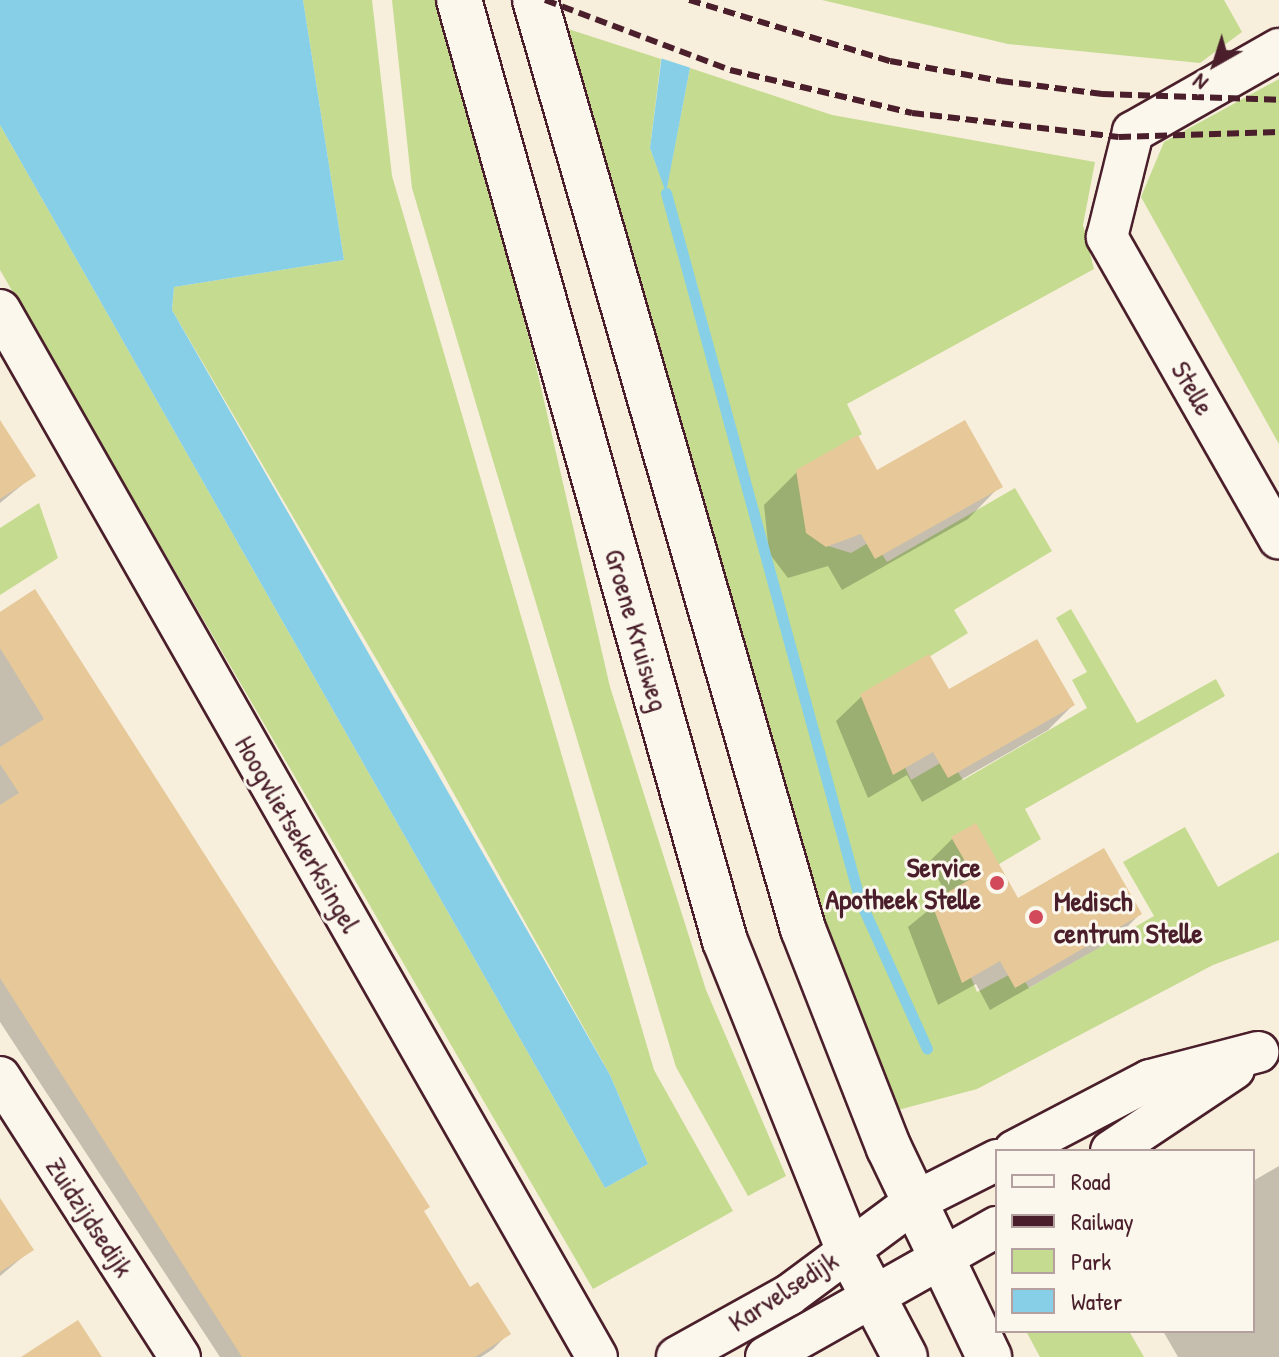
<!DOCTYPE html>
<style>
body{margin:0}
#map{position:relative;width:1279px;height:1357px;overflow:hidden;background:#f7eedb;font-family:"Patrick Hand",sans-serif}
div>[style]{position:absolute}
.green>*{inset:0;background:#c4db90}
.water>*{inset:0;background:#86cfe6}
.pier>*{inset:0;background:#f7eedb}
.shadow>*{inset:0;background:#0003}
.stream>*{height:11px;margin:-5.5px;padding:0 5.5px;transform-origin:5.5px;border-radius:5.5px;background:#86cfe6}
.building>*{inset:0;background:#e6c899}
.roads{filter:drop-shadow(2px 0 #4a1f2b) drop-shadow(-2px 0 #4a1f2b) drop-shadow(0 2px #4a1f2b) drop-shadow(0 -2px #4a1f2b)}
.street>*{height:40px;margin:-20px;padding:0 20px;transform-origin:20px;border-radius:20px;background:#fbf7ec}
.primary>*{height:44px;margin:-22px;padding:0 22px;transform-origin:22px;border-radius:22px;background:#fbf7ec}
.rail>*{height:6px;margin-top:-3px;transform-origin:0;background:repeating-linear-gradient(90deg,#4a1f2b 0 12px,transparent 0 18px)}
.dots>*{width:22px;height:22px;translate:-50% -50%;box-sizing:border-box;border:4px solid #fbf7ec;border-radius:50%}
span{translate:-50% -50%;white-space:nowrap;text-align:center;line-height:1.15;-webkit-text-stroke:6px #fbf7ec;paint-order:stroke}
.street-label{font-size:28px;color:#4a1f2b}
.poi-label{font-size:28px;color:#4a1f2b;font-weight:700}
.right{translate:-100% -50%;text-align:right}
.left{translate:0 -50%;text-align:left}
.legend{position:absolute;left:995px;top:1149px;width:260px;height:184px;box-sizing:border-box;background:#fbf7ec;border:2px solid #b4a19f;margin:0;padding:10px 14px;list-style:none;font-size:24px;color:#4a1f2b}
.legend li{display:flex;align-items:center;gap:16px;height:40px}
.legend b{width:40px;border:2px solid #b4a19f}
.north{position:absolute;left:1175px;top:24px;width:80px;height:80px;-webkit-text-stroke:6px #fbf7ec;paint-order:stroke;rotate:219deg;font-size:22px;font-weight:700;line-height:32px;text-align:center;color:#4a1f2b}
.north::after{content:'';display:block;margin:auto;width:28px;height:36px;background:#4a1f2b;clip-path:polygon(50% 0,100% 100%,50% 72%,0 100%)}
</style>
<div id="map">
<div class="green">
<i style="clip-path:polygon(303px 0,372px 0,392px 176px,654px 1070px,733px 1211px,593px 1289px,0 270px,0 125px,605px 1188px,648px 1164px,610px 1075px,433px 756px,172px 310px,174px 287px,344px 260px)"></i>
<i style="clip-path:polygon(392px 0,438px 0,533px 353px,610px 687px,706px 990px,786px 1176px,748px 1196px,676px 1067px,488px 444px,412px 188px)"></i>
<i style="clip-path:polygon(822px 0,1224px 0,1242px 32px,1200px 63px,1008px 44px)"></i>
<i style="clip-path:polygon(565px 28px,661px 59px,650px 148px,666px 191px,690px 68px,832px 115px,1095px 162px,1083px 225px,1094px 269px,847px 404px,862px 434px,803px 469px,825px 545px,851px 553px,873px 540px,887px 562px,1015px 488px,1052px 551px,954px 610px,968px 633px,870px 693px,911px 780px,949px 758px,963px 780px,1087px 708px,1072px 680px,1087px 672px,1056px 618px,1071px 609px,1137px 723px,1216px 679px,1225px 696px,1025px 809px,1041px 839px,939px 900px,977px 992px,1018px 970px,1029px 988px,1154px 916px,1123px 862px,1185px 827px,1218px 887px,1279px 852px,1279px 940px,1213px 965px,977px 1089px,898px 1110px,823px 923px)"></i>
<i style="clip-path:polygon(1279px 79px,1279px 444px,1141px 197px,1164px 142px)"></i>
<i style="clip-path:polygon(39px 503px,58px 558px,0 595px,0 528px)"></i>
<i style="clip-path:polygon(1026px 1331px,1129px 1331px,1144px 1357px,1040px 1357px)"></i>
</div>
<div class="water">
<i style="clip-path:polygon(0 0,303px 0,344px 260px,174px 287px,172px 310px,610px 1075px,648px 1164px,605px 1188px,0 125px)"></i>
<i style="clip-path:polygon(669px 0,703px 0,666px 193px,650px 148px)"></i>
</div>
<div class="pier">
<i style="clip-path:polygon(665px 0,707px 0,694px 69px,657px 57px)"></i>
</div>
<div class="shadow">
<i style="clip-path:polygon(0 437px,33px 476px,0 503px)"></i>
<i style="clip-path:polygon(797px 472px,876px 473px,1000px 486px,968px 519px,842px 590px,828px 566px,788px 578px,769px 553px,764px 505px)"></i>
<i style="clip-path:polygon(0 614px,470px 1290px,509px 1333px,493px 1349px,481px 1357px,220px 1357px,0 1022px)"></i>
<i style="clip-path:polygon(862px 696px,1073px 705px,1048px 730px,922px 802px,907px 775px,868px 798px,836px 721px)"></i>
<i style="clip-path:polygon(953px 838px,1018px 901px,1140px 914px,1116px 938px,990px 1010px,976px 984px,938px 1005px,908px 927px,947px 895px,929px 862px)"></i>
<i style="clip-path:polygon(1279px 1166px,1279px 1357px,1178px 1357px,1163px 1331px,1253px 1331px,1253px 1181px)"></i>
<i style="clip-path:polygon(0 1201px,31px 1250px,0 1276px)"></i>
</div>
<div class="stream">
<i style="left:666px;top:193px;width:734px;rotate:74.68deg"></i>
<i style="left:860px;top:901px;width:162px;rotate:65.6deg"></i>
</div>
<div class="building">
<i style="clip-path:polygon(0 420px,36px 476px,0 499px)"></i>
<i style="clip-path:polygon(965px 420px,1003px 487px,875px 559px,861px 534px,826px 547px,806px 533px,796px 470px,858px 435px,877px 470px)"></i>
<i style="clip-path:polygon(35px 589px,430px 1207px,424px 1211px,470px 1287px,478px 1282px,511px 1334px,475px 1357px,242px 1357px,0 978px,0 805px,19px 793px,0 764px,0 747px,44px 719px,0 648px,0 612px)"></i>
<i style="clip-path:polygon(1037px 639px,1075px 705px,948px 778px,933px 752px,893px 775px,860px 694px,929px 654px,949px 689px)"></i>
<i style="clip-path:polygon(976px 823px,1018px 898px,1104px 848px,1142px 914px,1015px 988px,1000px 961px,962px 983px,931px 902px,974px 877px,951px 837px)"></i>
<i style="clip-path:polygon(0 1198px,34px 1250px,0 1272px)"></i>
<i style="clip-path:polygon(78px 1320px,102px 1357px,21px 1357px)"></i>
</div>
<div class="roads">
<div class="street">
<i style="left:1279px;top:49px;width:168px;rotate:150.4deg"></i>
<i style="left:1133px;top:132px;width:108px;rotate:103.9deg"></i>
<i style="left:1107px;top:237px;width:347px;rotate:60.3deg"></i>
<i style="left:0;top:310px;width:1205px;rotate:60.31deg"></i>
<i style="left:0;top:1077px;width:333px;rotate:57.3deg"></i>
<i style="left:1014px;top:1151px;width:153px;rotate:-27.6deg"></i>
<i style="left:1150px;top:1080px;width:112px;rotate:-14.5deg"></i>
<i style="left:1111px;top:1151px;width:148px;rotate:-33.7deg"></i>
<i style="left:677px;top:1357px;width:128px;rotate:-29deg"></i>
<i style="left:789px;top:1295px;width:156px;rotate:-36.6deg"></i>
<i style="left:914px;top:1202px;width:93px;rotate:-26.8deg"></i>
<i style="left:766px;top:1357px;width:265px;rotate:-29.4deg"></i>
</div>
<div class="primary">
<i style="left:459px;top:0;width:978px;rotate:74.22deg"></i>
<i style="left:725px;top:941px;width:332px;rotate:68.2deg"></i>
<i style="left:848px;top:1249px;width:122px;rotate:62.2deg"></i>
<i style="left:535px;top:0;width:967px;rotate:73.91deg"></i>
<i style="left:803px;top:929px;width:235px;rotate:68.6deg"></i>
<i style="left:889px;top:1148px;width:232px;rotate:64.4deg"></i>
</div>
</div>
<div class="rail">
<i style="left:545px;top:0;width:198px;rotate:20.7deg"></i>
<i style="left:730px;top:70px;width:187px;rotate:13.3deg"></i>
<i style="left:912px;top:113px;width:208px;rotate:6.6deg"></i>
<i style="left:1119px;top:137px;width:160px;rotate:-1.8deg"></i>
<i style="left:689px;top:0;width:210px;rotate:16.9deg"></i>
<i style="left:890px;top:61px;width:113px;rotate:10.2deg"></i>
<i style="left:1001px;top:81px;width:102px;rotate:7.3deg"></i>
<i style="left:1102px;top:94px;width:177px;rotate:1.9deg"></i>
</div>
<div class="dots">
<i style="left:997px;top:883px;background:#d1495b"></i>
<i style="left:1036px;top:917px;background:#d1495b"></i>
</div>
<div class="street-label">
<span style="left:1193px;top:388px;rotate:60deg">Stelle</span>
<span style="left:637px;top:630px;rotate:74deg">Groene Kruisweg</span>
<span style="left:298px;top:834px;rotate:60deg">Hoogvlietsekerksingel</span>
<span style="left:90px;top:1217px;rotate:57deg">Zuidzijdsedijk</span>
<span style="left:783px;top:1291px;rotate:-33deg">Karvelsedijk</span>
</div>
<div class="poi-label">
<span class="right" style="left:981px;top:883px">Service<br>Apotheek Stelle</span>
<span class="left" style="left:1054px;top:917px">Medisch<br>centrum Stelle</span>
</div>
<ul class="legend">
<li><b style="height:10px;background:#fbf7ec"></b>Road</li>
<li><b style="height:10px;background:#4a1f2b"></b>Railway</li>
<li><b style="height:22px;background:#c4db90"></b>Park</li>
<li><b style="height:22px;background:#86cfe6"></b>Water</li>
</ul>
<div class="north">N</div>
</div>
